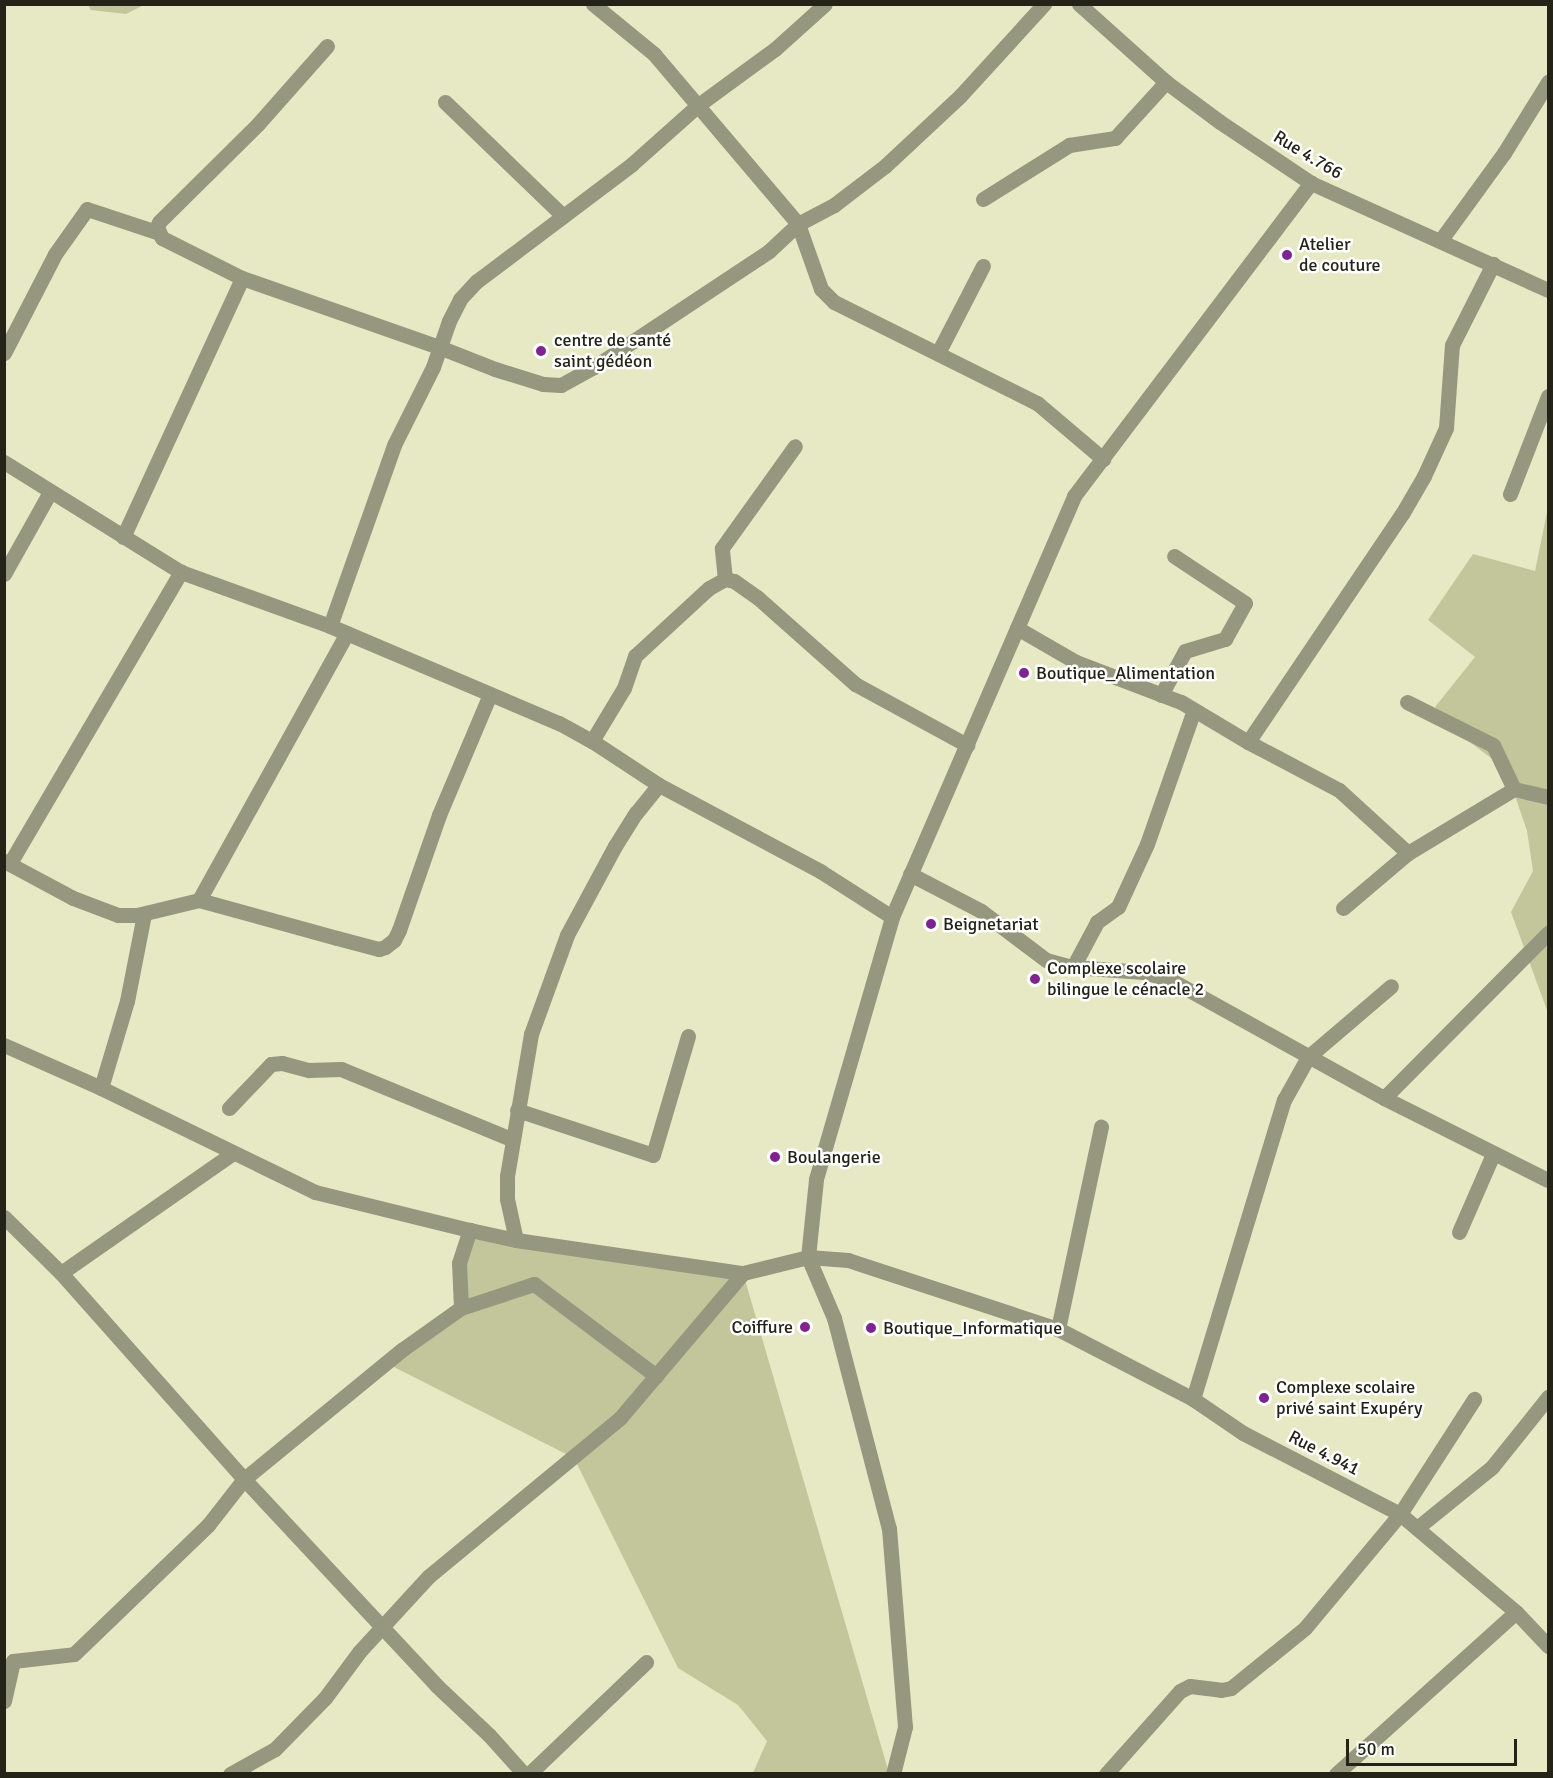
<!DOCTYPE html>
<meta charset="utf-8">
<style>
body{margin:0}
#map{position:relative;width:1553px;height:1778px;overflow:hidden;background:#e7e9c5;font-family:Signika,sans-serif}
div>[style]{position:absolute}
.green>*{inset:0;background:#c3c69b}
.minor>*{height:15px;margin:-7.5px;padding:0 7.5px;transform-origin:7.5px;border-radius:7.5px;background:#96977f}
.dots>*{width:16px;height:16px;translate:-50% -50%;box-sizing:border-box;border:3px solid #fff;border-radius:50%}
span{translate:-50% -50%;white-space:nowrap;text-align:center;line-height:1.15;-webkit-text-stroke:5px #fff;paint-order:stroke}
.street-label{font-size:18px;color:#232417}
.poi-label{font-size:18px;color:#232417}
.left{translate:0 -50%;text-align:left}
.right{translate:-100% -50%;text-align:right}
.frame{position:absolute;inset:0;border:6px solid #232417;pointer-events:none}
.scale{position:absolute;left:1346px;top:1739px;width:171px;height:27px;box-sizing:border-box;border:3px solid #232417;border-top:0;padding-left:8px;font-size:18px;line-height:21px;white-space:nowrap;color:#232417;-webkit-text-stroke:4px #fff;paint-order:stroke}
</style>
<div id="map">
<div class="green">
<i style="clip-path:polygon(88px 5px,144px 5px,126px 14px,91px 10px)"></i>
<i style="clip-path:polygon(1548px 507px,1548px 1013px,1511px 912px,1533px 871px,1527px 831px,1512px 787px,1495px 761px,1467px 740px,1435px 707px,1475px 657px,1428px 620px,1473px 554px,1535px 571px)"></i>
<i style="clip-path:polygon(470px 1230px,743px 1273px,889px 1773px,753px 1773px,767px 1741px,738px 1705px,678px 1668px,574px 1458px,386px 1363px,461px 1308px)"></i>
</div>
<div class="minor">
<i style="left:593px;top:4px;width:79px;rotate:39.3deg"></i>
<i style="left:654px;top:54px;width:223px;rotate:49.7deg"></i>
<i style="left:798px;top:224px;width:69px;rotate:70.5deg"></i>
<i style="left:821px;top:289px;width:18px;rotate:45deg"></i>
<i style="left:834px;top:302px;width:227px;rotate:26.5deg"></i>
<i style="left:1037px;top:403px;width:87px;rotate:40.3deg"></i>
<i style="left:1079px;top:4px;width:117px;rotate:41.9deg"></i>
<i style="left:1166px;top:82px;width:67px;rotate:36.5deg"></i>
<i style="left:1220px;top:122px;width:110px;rotate:33.8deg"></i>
<i style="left:1311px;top:183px;width:260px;rotate:24.3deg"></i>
<i style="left:327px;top:46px;width:104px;rotate:131.5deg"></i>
<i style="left:258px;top:124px;width:139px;rotate:135.3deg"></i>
<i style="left:159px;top:222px;width:5px;rotate:112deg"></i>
<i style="left:157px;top:227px;width:12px;rotate:66deg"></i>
<i style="left:162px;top:238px;width:89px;rotate:26.6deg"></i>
<i style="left:242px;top:278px;width:209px;rotate:19.3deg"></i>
<i style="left:439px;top:347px;width:60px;rotate:21.4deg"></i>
<i style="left:495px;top:369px;width:50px;rotate:17.4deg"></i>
<i style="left:543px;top:384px;width:18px;rotate:3deg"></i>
<i style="left:561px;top:385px;width:38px;rotate:-29deg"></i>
<i style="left:594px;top:367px;width:210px;rotate:-33.5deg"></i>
<i style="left:769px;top:251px;width:40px;rotate:-43deg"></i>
<i style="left:798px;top:224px;width:41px;rotate:-27.8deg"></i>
<i style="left:834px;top:205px;width:64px;rotate:-37.4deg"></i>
<i style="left:885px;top:166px;width:103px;rotate:-43deg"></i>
<i style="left:960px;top:96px;width:125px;rotate:-47.6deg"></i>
<i style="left:445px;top:102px;width:164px;rotate:44deg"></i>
<i style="left:983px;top:199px;width:102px;rotate:-32.1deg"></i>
<i style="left:1069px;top:145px;width:47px;rotate:-8.7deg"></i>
<i style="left:1115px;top:138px;width:76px;rotate:-47.7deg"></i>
<i style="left:1440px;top:241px;width:109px;rotate:-54deg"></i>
<i style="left:1504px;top:153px;width:84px;rotate:-58.2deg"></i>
<i style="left:4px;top:353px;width:111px;rotate:-62.7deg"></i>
<i style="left:55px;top:254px;width:55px;rotate:-54.6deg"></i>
<i style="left:87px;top:209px;width:76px;rotate:18.4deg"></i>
<i style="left:938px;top:353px;width:98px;rotate:-62.7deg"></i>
<i style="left:4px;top:462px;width:208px;rotate:31.9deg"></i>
<i style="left:181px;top:572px;width:158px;rotate:19.9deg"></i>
<i style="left:330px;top:626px;width:249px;rotate:23deg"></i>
<i style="left:559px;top:723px;width:38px;rotate:29deg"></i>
<i style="left:592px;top:741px;width:80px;rotate:33.3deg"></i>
<i style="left:659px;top:785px;width:183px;rotate:28.1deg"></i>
<i style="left:820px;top:871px;width:85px;rotate:32.6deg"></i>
<i style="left:1510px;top:494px;width:105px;rotate:-68.8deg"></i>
<i style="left:123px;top:537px;width:285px;rotate:-65.3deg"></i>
<i style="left:4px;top:574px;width:94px;rotate:-60.7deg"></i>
<i style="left:725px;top:579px;width:31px;rotate:-96deg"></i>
<i style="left:722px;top:548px;width:125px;rotate:-54.4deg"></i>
<i style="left:330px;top:626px;width:192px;rotate:-70.5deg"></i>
<i style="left:394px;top:445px;width:87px;rotate:-63.4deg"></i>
<i style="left:433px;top:367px;width:49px;rotate:-70.8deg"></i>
<i style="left:449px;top:321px;width:25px;rotate:-63deg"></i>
<i style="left:460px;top:299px;width:25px;rotate:-47deg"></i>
<i style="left:477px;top:281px;width:194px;rotate:-37deg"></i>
<i style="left:632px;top:164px;width:87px;rotate:-41.7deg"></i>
<i style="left:697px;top:106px;width:97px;rotate:-36.2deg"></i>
<i style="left:775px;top:49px;width:67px;rotate:-42deg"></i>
<i style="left:1017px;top:628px;width:68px;rotate:30deg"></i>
<i style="left:1076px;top:662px;width:112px;rotate:20.9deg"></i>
<i style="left:1181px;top:702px;width:78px;rotate:30.8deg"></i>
<i style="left:1248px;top:742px;width:103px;rotate:27.8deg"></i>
<i style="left:1339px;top:790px;width:93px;rotate:42.4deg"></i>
<i style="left:1161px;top:695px;width:50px;rotate:-61.4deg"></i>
<i style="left:1185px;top:651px;width:42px;rotate:-16.7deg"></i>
<i style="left:1225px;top:639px;width:41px;rotate:-60.9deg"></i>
<i style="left:1245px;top:603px;width:85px;rotate:-146.5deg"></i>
<i style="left:1407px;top:702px;width:96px;rotate:26.6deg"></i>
<i style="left:1493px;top:745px;width:49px;rotate:64.5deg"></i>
<i style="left:592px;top:741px;width:62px;rotate:-58.9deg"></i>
<i style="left:624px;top:688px;width:34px;rotate:-71deg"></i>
<i style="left:635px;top:656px;width:100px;rotate:-42.6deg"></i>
<i style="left:709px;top:588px;width:18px;rotate:-29deg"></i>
<i style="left:725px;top:579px;width:9px;rotate:13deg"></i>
<i style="left:734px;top:581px;width:28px;rotate:35deg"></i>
<i style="left:757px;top:597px;width:131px;rotate:41.6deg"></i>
<i style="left:855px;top:684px;width:128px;rotate:28.6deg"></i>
<i style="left:1248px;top:742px;width:275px;rotate:-56deg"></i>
<i style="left:1402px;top:514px;width:44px;rotate:-59.9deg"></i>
<i style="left:1424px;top:476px;width:53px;rotate:-65.4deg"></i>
<i style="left:1446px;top:428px;width:83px;rotate:-85.9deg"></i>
<i style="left:1452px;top:345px;width:91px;rotate:-63.2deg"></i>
<i style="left:4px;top:861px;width:78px;rotate:28.2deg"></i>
<i style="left:73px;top:898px;width:48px;rotate:20.7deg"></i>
<i style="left:118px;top:915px;width:19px"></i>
<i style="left:137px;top:915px;width:64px;rotate:-13.6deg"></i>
<i style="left:199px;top:900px;width:143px;rotate:15.4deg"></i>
<i style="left:337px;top:938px;width:43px;rotate:14.7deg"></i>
<i style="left:379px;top:949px;width:6px;rotate:-18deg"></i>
<i style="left:385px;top:947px;width:11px;rotate:-38deg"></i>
<i style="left:394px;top:940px;width:11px;rotate:-63deg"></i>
<i style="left:399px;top:930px;width:122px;rotate:-70.8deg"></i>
<i style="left:439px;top:815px;width:131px;rotate:-67.1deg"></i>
<i style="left:10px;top:863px;width:338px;rotate:-59.6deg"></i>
<i style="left:910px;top:874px;width:80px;rotate:27.5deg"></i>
<i style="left:981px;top:911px;width:81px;rotate:37deg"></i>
<i style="left:1046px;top:960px;width:28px;rotate:15deg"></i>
<i style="left:1073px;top:967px;width:71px;rotate:4deg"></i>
<i style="left:1144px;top:972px;width:28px;rotate:17deg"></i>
<i style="left:1171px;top:980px;width:244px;rotate:29deg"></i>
<i style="left:1384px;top:1098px;width:183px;rotate:26.6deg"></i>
<i style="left:199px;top:900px;width:305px;rotate:-61deg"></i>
<i style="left:1343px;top:908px;width:85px;rotate:-40.2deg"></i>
<i style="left:1408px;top:853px;width:124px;rotate:-31.1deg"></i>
<i style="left:1514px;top:789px;width:35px;rotate:13deg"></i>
<i style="left:1073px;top:967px;width:51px;rotate:-61.9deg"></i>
<i style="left:1097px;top:922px;width:26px;rotate:-36deg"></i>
<i style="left:1118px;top:907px;width:69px;rotate:-65.3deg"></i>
<i style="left:1147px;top:844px;width:142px;rotate:-70.7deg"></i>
<i style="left:4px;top:1045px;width:106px;rotate:23.9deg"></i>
<i style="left:101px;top:1088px;width:238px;rotate:25.9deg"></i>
<i style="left:315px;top:1192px;width:160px;rotate:13.8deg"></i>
<i style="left:101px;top:1088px;width:91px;rotate:-73.4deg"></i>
<i style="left:127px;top:1001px;width:89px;rotate:-78.9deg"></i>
<i style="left:1384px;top:1098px;width:233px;rotate:-45.2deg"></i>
<i style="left:229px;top:1108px;width:61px;rotate:-46.3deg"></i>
<i style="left:271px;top:1064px;width:11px;rotate:-5deg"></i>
<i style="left:282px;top:1063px;width:28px;rotate:15deg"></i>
<i style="left:309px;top:1070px;width:32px;rotate:-2deg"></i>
<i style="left:341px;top:1069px;width:184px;rotate:22.4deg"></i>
<i style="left:517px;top:1110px;width:143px;rotate:18.3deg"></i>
<i style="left:653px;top:1155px;width:124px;rotate:-73.6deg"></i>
<i style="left:4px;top:1217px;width:80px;rotate:44.5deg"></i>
<i style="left:61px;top:1273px;width:276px;rotate:48.4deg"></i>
<i style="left:244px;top:1479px;width:283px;rotate:47deg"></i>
<i style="left:437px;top:1686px;width:71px;rotate:43.3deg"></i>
<i style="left:489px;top:1735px;width:52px;rotate:48.1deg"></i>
<i style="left:1459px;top:1232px;width:85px;rotate:-66.4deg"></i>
<i style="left:516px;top:1240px;width:42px;rotate:-102.4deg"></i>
<i style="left:507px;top:1199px;width:23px;rotate:-90deg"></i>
<i style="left:507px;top:1176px;width:144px;rotate:-80.4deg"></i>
<i style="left:531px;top:1034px;width:105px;rotate:-70deg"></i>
<i style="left:567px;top:935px;width:101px;rotate:-61.7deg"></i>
<i style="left:615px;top:846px;width:39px;rotate:-58deg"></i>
<i style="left:636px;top:813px;width:36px;rotate:-51deg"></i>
<i style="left:61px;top:1273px;width:210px;rotate:-34.9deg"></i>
<i style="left:461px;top:1308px;width:77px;rotate:-18.2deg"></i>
<i style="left:534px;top:1284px;width:153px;rotate:37deg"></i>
<i style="left:1058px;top:1329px;width:207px;rotate:-78deg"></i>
<i style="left:1193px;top:1399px;width:313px;rotate:-73.1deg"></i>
<i style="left:1284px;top:1100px;width:49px;rotate:-60.8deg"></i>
<i style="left:1308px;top:1057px;width:109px;rotate:-40.5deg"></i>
<i style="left:1417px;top:1528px;width:97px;rotate:-39.1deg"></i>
<i style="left:1492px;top:1467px;width:90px;rotate:-51.3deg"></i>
<i style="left:4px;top:1701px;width:41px;rotate:-77.3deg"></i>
<i style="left:13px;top:1661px;width:61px;rotate:-6.5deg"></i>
<i style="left:74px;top:1654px;width:186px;rotate:-43.9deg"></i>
<i style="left:208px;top:1525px;width:58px;rotate:-52deg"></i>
<i style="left:244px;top:1479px;width:205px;rotate:-39.3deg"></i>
<i style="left:403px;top:1349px;width:71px;rotate:-35.3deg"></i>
<i style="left:461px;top:1308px;width:45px;rotate:-92.5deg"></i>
<i style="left:459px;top:1263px;width:35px;rotate:-72deg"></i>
<i style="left:470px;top:1230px;width:47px;rotate:12.3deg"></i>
<i style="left:516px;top:1240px;width:229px;rotate:8.3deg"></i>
<i style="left:743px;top:1273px;width:67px;rotate:-13.8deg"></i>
<i style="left:808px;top:1257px;width:40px;rotate:4.3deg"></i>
<i style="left:848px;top:1260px;width:221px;rotate:18.2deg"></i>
<i style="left:1058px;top:1329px;width:152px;rotate:27.4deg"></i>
<i style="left:1193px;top:1399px;width:60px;rotate:34.2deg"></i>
<i style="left:1243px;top:1433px;width:177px;rotate:27.3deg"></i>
<i style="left:1400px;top:1514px;width:152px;rotate:40.2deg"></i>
<i style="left:1516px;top:1612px;width:47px;rotate:46.7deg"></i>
<i style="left:230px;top:1774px;width:51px;rotate:-29.1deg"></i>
<i style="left:275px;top:1749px;width:71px;rotate:-45.6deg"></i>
<i style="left:325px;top:1698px;width:57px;rotate:-53.5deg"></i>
<i style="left:359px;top:1652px;width:103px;rotate:-47.4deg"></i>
<i style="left:429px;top:1576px;width:248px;rotate:-39.6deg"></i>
<i style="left:620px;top:1418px;width:190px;rotate:-49.7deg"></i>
<i style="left:529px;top:1774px;width:162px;rotate:-43.7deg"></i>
<i style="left:893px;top:1774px;width:49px;rotate:-75.7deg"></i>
<i style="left:905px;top:1727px;width:199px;rotate:-94.6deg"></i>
<i style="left:889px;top:1529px;width:218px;rotate:-104.6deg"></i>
<i style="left:834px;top:1318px;width:66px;rotate:-113.1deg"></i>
<i style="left:808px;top:1257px;width:78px;rotate:-84.1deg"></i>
<i style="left:816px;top:1179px;width:273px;rotate:-73.8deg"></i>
<i style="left:892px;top:917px;width:459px;rotate:-66.6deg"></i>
<i style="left:1074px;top:496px;width:393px;rotate:-52.9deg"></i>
<i style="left:1106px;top:1774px;width:111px;rotate:-48.3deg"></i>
<i style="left:1180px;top:1691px;width:11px;rotate:-27deg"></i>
<i style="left:1190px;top:1686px;width:31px;rotate:7deg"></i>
<i style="left:1221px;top:1690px;width:10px;rotate:-11deg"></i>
<i style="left:1231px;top:1688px;width:95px;rotate:-39deg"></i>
<i style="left:1305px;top:1628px;width:148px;rotate:-50.2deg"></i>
<i style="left:1400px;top:1514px;width:137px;rotate:-57.2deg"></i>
<i style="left:1336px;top:1774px;width:242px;rotate:-42deg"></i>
</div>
<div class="dots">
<i style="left:1287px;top:255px;background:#7e2491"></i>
<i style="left:541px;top:351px;background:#7e2491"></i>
<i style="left:1024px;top:673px;background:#7e2491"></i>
<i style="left:931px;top:924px;background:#7e2491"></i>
<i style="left:1035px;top:979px;background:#7e2491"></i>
<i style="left:775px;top:1157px;background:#7e2491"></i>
<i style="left:805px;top:1327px;background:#7e2491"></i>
<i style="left:871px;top:1328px;background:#7e2491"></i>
<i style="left:1264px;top:1398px;background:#7e2491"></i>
</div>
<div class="street-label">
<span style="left:1308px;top:155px;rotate:31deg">Rue 4.766</span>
<span style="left:1324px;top:1453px;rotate:27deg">Rue 4.941</span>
</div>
<div class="poi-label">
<span class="left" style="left:1299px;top:255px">Atelier<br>de couture</span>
<span class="left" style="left:554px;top:351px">centre de santé<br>saint gédéon</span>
<span class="left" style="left:1036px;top:673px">Boutique_Alimentation</span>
<span class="left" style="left:943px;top:924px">Beignetariat</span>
<span class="left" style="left:1047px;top:979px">Complexe scolaire<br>bilingue le cénacle 2</span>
<span class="left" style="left:787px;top:1157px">Boulangerie</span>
<span class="right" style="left:793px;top:1327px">Coiffure</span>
<span class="left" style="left:883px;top:1328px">Boutique_Informatique</span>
<span class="left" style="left:1276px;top:1398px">Complexe scolaire<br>privé saint Exupéry</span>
</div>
<div class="frame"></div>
<div class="scale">50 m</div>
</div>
